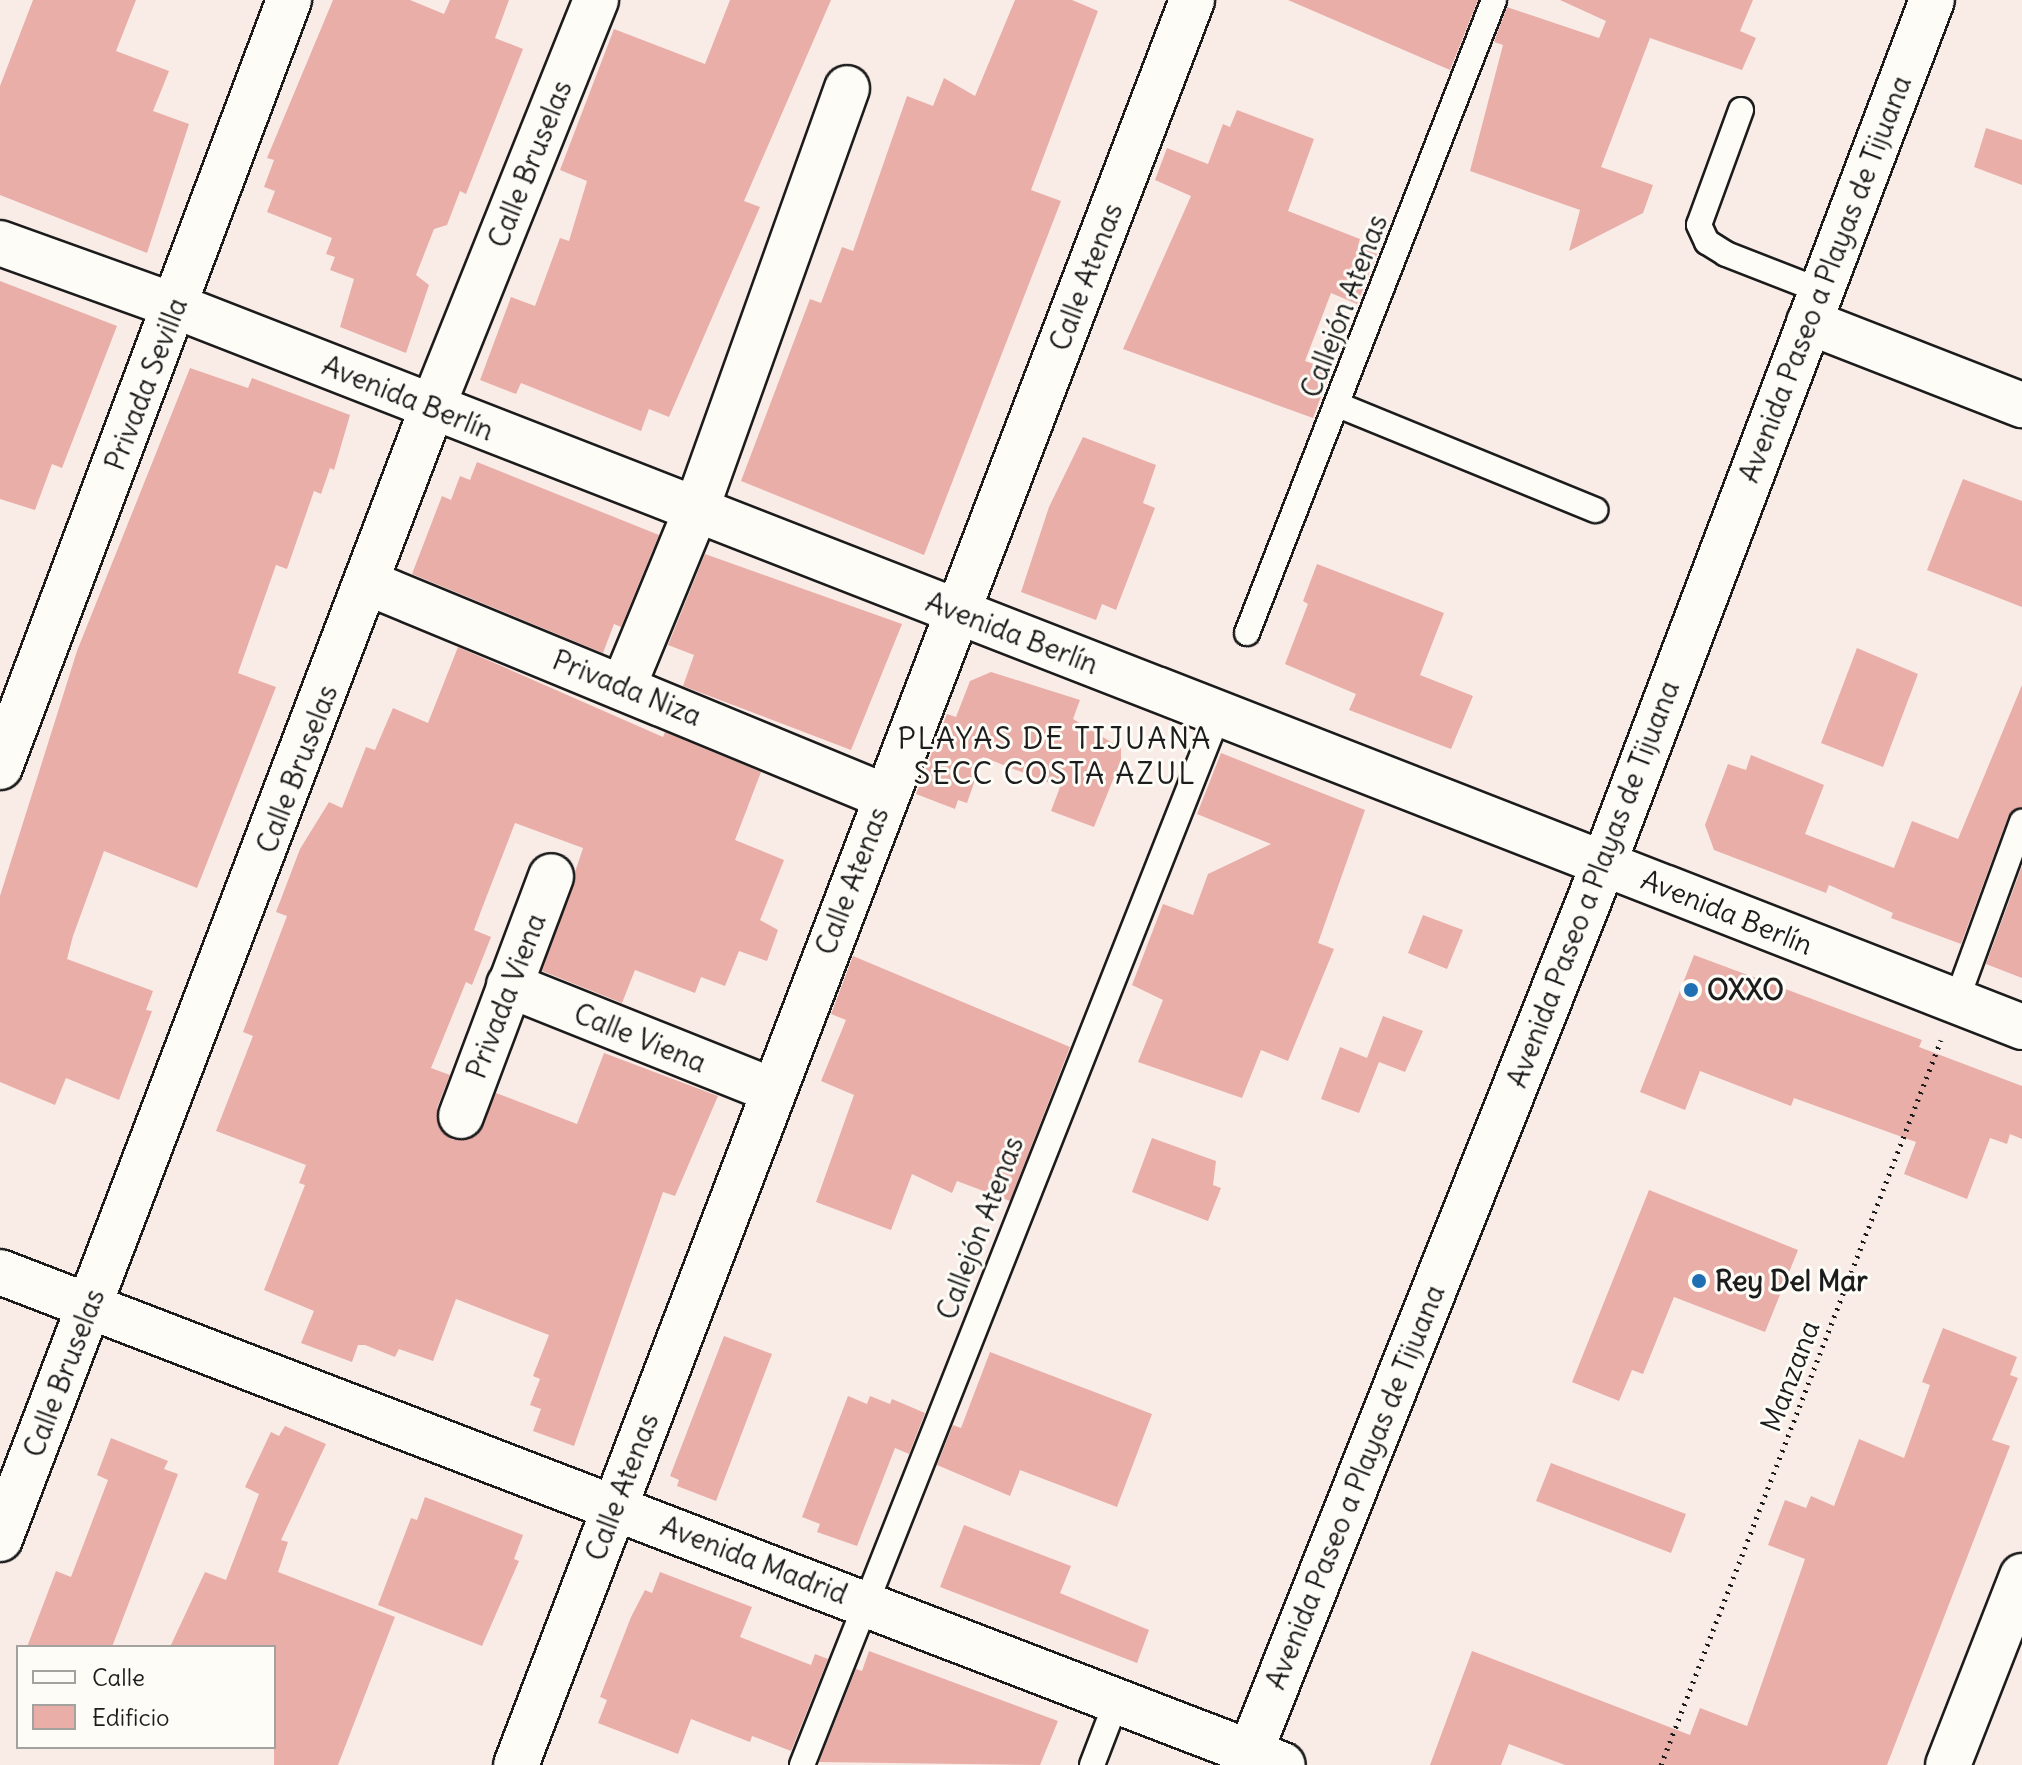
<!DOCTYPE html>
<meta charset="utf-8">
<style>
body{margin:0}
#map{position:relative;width:2022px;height:1765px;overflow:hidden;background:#f9ece7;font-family:Delius,sans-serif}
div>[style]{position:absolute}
.building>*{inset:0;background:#e9aea8}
.path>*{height:5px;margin-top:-2.5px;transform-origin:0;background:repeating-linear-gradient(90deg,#1c1c1c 0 2px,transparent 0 8px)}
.roads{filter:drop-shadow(2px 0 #1c1c1c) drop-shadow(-2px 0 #1c1c1c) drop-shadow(0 2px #1c1c1c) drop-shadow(0 -2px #1c1c1c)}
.lane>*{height:24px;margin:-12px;padding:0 12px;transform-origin:12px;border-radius:12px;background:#fdfcf7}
.street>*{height:44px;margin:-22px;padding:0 22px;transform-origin:22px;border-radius:22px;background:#fdfcf7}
.primary>*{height:44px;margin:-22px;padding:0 22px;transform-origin:22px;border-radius:22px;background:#fdfcf7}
.dots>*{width:22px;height:22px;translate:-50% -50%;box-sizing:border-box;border:4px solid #fdfcf7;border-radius:50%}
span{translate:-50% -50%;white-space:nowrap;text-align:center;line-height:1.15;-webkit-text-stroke:6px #fdfcf7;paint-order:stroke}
.street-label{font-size:28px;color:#1c1c1c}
.poi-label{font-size:28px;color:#1c1c1c;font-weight:700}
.left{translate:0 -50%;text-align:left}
.neighbourhood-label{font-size:30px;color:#1c1c1c;letter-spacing:2px}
.legend{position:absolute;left:16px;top:1645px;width:260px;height:104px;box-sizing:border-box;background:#fdfcf7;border:2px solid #a3a29f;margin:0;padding:10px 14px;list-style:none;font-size:24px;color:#1c1c1c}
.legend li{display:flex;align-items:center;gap:16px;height:40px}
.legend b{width:40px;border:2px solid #a3a29f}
</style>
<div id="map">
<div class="building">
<i style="clip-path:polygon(33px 0,136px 0,116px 51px,169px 71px,153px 111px,189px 124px,147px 253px,0 195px,0 86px)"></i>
<i style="clip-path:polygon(333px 0,410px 0,444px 14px,450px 0,509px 0,495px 38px,523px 49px,466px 194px,460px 191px,447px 225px,434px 229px,416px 275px,429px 285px,406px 353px,340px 327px,354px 279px,330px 270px,335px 257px,326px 254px,332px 238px,267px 212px,275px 191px,264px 187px,274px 160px,267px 158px)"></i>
<i style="clip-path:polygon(730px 0,831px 0,744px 201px,760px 207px,669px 417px,649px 409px,641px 431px,521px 383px,516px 394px,480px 380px,511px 297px,535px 306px,560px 238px,569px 241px,587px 181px,560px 170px,614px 29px,705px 64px)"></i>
<i style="clip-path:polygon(1015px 0,1072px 0,1098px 11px,1031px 190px,1061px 201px,924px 555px,741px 481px,810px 299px,821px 303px,842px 247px,853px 251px,907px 96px,933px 106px,944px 78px,975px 96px)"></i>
<i style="clip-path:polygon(1288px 0,1478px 0,1450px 70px)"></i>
<i style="clip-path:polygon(1560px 0,1753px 0,1740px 31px,1756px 38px,1742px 70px,1650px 38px,1601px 167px,1653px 185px,1643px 213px,1569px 251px,1580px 210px,1470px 171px,1503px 45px,1494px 42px,1507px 7px,1599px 38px,1606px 21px)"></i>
<i style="clip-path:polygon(1237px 110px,1314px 139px,1288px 211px,1360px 239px,1358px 246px,1377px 254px,1357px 304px,1331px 293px,1305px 361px,1331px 370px,1313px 418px,1123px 349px,1191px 196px,1155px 180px,1167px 148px,1208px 164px,1223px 124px,1230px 127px)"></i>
<i style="clip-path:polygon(1986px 128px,2022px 140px,2022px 185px,1974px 167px)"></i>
<i style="clip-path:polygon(0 281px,117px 326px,62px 468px,52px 464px,35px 510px,0 499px)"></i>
<i style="clip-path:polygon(190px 368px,248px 388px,252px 378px,350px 415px,334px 470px,330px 468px,321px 494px,314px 491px,287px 569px,276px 565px,238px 673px,276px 687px,197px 888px,104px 851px,73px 936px,67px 959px,153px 991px,146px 1010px,152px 1011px,119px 1100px,66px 1078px,55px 1105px,0 1082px,0 896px,77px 651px)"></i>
<i style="clip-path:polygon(1083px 437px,1156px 465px,1143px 503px,1155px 508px,1116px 610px,1102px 604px,1096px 620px,1021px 592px,1049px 507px)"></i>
<i style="clip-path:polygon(477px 462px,659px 535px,621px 627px,614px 624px,603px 653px,412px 574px,442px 496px,451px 500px,460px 476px,470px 480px)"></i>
<i style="clip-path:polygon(1963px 479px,2022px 501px,2022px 607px,1927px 570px)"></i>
<i style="clip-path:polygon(705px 554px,902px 624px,851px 750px,683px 686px,694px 655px,668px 645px)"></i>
<i style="clip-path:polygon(1317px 564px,1444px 613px,1420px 675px,1473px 696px,1451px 749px,1349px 710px,1356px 694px,1285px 664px,1308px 604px,1303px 601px)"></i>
<i style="clip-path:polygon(458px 647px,663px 737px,665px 732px,761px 772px,735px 840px,784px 860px,760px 920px,778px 930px,767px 961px,739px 951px,725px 986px,701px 977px,695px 993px,635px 970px,622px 1003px,542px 971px,583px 848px,515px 823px,481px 911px,474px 930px,491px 937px,472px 985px,466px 982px,431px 1068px,450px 1075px,437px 1108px,442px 1132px,453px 1140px,476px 1136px,496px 1093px,577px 1124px,604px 1053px,718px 1096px,675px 1196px,663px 1192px,574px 1446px,533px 1431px,541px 1409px,530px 1405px,540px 1379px,533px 1376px,549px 1335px,456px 1299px,433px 1361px,399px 1349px,395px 1357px,365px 1345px,358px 1345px,352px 1362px,301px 1343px,314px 1311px,264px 1290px,305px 1185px,299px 1183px,306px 1165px,216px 1131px,253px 1036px,243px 1032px,287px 916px,276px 912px,300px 849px,329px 802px,342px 808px,366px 747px,375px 750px,393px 708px,428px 723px)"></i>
<i style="clip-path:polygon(1857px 648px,1918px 674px,1883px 767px,1821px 743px)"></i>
<i style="clip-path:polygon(991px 672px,1080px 700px,1073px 719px,1121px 748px,1121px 760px,1094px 827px,1051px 811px,1060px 787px,983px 757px,967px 803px,958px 800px,955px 809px,916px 794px,947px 714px,956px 717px,970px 681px)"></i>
<i style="clip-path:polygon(2022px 685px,2022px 807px,2008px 817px,1961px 944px,1891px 918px,1893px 913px,1829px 885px,1826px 893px,1714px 850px,1705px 825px,1728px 764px,1746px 770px,1751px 755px,1824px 785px,1805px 834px,1894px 868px,1912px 821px,1958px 839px)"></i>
<i style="clip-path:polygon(1221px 753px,1365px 810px,1318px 943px,1334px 949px,1288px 1061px,1261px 1050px,1242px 1098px,1138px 1062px,1163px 1000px,1132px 985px,1163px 904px,1193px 915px,1208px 874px,1271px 844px,1197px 814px)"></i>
<i style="clip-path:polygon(2022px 866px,2022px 978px,1986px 964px)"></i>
<i style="clip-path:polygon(1423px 915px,1463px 930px,1447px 969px,1408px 953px)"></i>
<i style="clip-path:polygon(1694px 955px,1922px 1040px,1919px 1047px,2022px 1086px,2022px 1139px,2010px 1134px,2007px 1144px,1990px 1138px,1967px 1199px,1904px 1174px,1916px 1142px,1794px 1098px,1791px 1106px,1700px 1071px,1685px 1110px,1640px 1092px)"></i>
<i style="clip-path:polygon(853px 956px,1070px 1047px,1010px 1201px,957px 1181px,952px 1193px,912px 1174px,891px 1230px,816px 1202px,854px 1095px,821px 1081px,846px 1020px,831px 1014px)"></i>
<i style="clip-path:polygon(1383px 1016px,1423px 1031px,1405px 1072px,1379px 1062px,1359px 1113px,1321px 1099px,1340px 1047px,1367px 1058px)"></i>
<i style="clip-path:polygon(1152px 1138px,1216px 1161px,1213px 1185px,1221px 1188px,1208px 1221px,1132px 1192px)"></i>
<i style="clip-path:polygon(1649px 1190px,1798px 1250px,1765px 1332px,1674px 1297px,1643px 1374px,1632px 1370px,1619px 1401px,1572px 1382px)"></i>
<i style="clip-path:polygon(1943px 1328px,2017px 1357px,2010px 1375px,2018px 1378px,1992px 1440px,2010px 1446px,1887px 1765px,1565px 1765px,1509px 1744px,1501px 1765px,1430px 1765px,1472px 1651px,1690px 1735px,1700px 1708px,1747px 1726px,1805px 1559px,1768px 1545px,1785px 1500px,1806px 1508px,1811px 1496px,1834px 1506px,1859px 1439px,1904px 1458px,1930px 1385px,1922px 1382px)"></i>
<i style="clip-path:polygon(724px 1336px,772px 1354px,716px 1501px,677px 1486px,679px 1480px,670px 1476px)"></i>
<i style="clip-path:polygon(990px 1352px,1152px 1414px,1117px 1507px,1020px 1470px,1010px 1496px,937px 1465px,953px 1425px,961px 1428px)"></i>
<i style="clip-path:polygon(848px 1396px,867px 1404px,870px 1396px,890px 1404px,892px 1399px,925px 1413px,909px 1454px,895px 1448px,857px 1546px,817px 1532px,820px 1524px,802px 1517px)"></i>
<i style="clip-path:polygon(285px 1426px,326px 1444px,281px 1540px,288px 1542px,278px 1572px,395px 1617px,338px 1765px,274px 1765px,274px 1647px,170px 1647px,205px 1572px,226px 1580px,259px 1494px,245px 1487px,271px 1432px,279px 1436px)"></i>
<i style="clip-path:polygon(111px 1438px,168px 1461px,164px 1469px,178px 1474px,112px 1647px,27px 1647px,56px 1571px,71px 1577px,108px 1480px,97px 1475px)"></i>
<i style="clip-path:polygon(1551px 1463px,1686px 1514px,1671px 1553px,1536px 1501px)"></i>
<i style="clip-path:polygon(425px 1497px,523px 1535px,514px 1559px,519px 1561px,482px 1646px,378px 1605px,411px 1518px,417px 1520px)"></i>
<i style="clip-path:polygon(964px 1525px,1071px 1566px,1060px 1593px,1149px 1630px,1137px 1663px,940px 1587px)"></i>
<i style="clip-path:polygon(660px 1572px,752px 1607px,740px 1637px,811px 1665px,815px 1654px,828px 1659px,791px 1751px,752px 1736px,750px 1742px,691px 1719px,678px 1754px,598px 1723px,607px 1700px,600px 1697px,631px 1617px,645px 1590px,652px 1593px)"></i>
<i style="clip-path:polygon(869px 1651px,1058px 1721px,1040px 1765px,819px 1762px,856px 1669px,862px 1671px)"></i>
</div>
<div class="path">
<i style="left:1661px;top:1765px;width:777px;rotate:-68.88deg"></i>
</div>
<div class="roads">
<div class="lane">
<i style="left:1741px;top:110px;width:122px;rotate:110.1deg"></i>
<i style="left:1699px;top:225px;width:19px;rotate:65deg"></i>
<i style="left:1707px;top:242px;width:22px;rotate:32deg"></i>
<i style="left:1726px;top:254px;width:102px;rotate:21.3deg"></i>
<i style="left:1338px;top:405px;width:278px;rotate:22.2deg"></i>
<i style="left:1247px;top:633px;width:679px;rotate:-68.68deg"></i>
<i style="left:1956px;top:1002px;width:192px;rotate:-69.9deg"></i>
<i style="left:802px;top:1765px;width:1132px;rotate:-68.38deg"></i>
<i style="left:1092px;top:1765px;width:70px;rotate:-69deg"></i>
</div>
<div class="street">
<i style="left:0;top:243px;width:186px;rotate:19.8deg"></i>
<i style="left:175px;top:306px;width:1983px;rotate:21.32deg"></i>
<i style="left:1809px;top:322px;width:229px;rotate:21.3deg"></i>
<i style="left:368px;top:583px;width:558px;rotate:22.43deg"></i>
<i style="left:624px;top:685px;width:189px;rotate:-67.6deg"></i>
<i style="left:696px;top:510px;width:448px;rotate:-70.3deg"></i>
<i style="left:0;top:767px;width:820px;rotate:-69.35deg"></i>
<i style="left:509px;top:985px;width:282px;rotate:21.8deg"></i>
<i style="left:461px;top:1116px;width:256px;rotate:-69.4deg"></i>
<i style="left:0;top:1272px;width:1374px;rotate:21.02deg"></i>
<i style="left:0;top:1539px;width:1211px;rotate:-69.09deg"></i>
<i style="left:432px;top:408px;width:440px;rotate:-68.1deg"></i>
<i style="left:516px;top:1765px;width:1890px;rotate:-69.04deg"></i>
<i style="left:1948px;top:1765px;width:203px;rotate:-68.6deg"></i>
</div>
<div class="primary">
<i style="left:1245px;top:1765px;width:971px;rotate:-68.3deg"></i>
<i style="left:1604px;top:863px;width:923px;rotate:-69.19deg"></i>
</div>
</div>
<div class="dots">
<i style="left:1691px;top:990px;background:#1f6fb2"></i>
<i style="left:1699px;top:1281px;background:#1f6fb2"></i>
</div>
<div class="street-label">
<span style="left:530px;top:164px;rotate:-68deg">Calle Bruselas</span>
<span style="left:1086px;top:277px;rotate:-69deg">Calle Atenas</span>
<span style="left:1825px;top:279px;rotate:-69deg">Avenida Paseo a Playas de Tijuana</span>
<span style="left:1344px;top:306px;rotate:-69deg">Callejón Atenas</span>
<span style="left:146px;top:384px;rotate:-69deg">Privada Sevilla</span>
<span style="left:408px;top:398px;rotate:22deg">Avenida Berlín</span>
<span style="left:1012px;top:633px;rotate:21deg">Avenida Berlín</span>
<span style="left:627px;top:688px;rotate:22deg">Privada Niza</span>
<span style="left:297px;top:769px;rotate:-69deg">Calle Bruselas</span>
<span style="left:852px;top:881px;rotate:-69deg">Calle Atenas</span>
<span style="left:1593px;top:884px;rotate:-69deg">Avenida Paseo a Playas de Tijuana</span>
<span style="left:1727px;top:912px;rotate:22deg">Avenida Berlín</span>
<span style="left:506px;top:996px;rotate:-69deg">Privada Viena</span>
<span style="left:640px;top:1038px;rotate:22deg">Calle Viena</span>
<span style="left:980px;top:1228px;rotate:-69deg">Callejón Atenas</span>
<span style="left:64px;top:1373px;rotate:-69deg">Calle Bruselas</span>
<span style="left:1790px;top:1376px;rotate:-69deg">Manzana</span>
<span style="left:622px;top:1487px;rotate:-69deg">Calle Atenas</span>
<span style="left:1355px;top:1487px;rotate:-68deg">Avenida Paseo a Playas de Tijuana</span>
<span style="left:754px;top:1560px;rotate:21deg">Avenida Madrid</span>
</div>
<div class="poi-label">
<span class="left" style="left:1707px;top:990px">OXXO</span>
<span class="left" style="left:1715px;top:1281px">Rey Del Mar</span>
</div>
<div class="neighbourhood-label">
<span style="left:1055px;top:755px">PLAYAS DE TIJUANA<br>SECC COSTA AZUL</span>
</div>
<ul class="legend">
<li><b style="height:10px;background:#fdfcf7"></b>Calle</li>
<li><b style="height:22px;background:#e9aea8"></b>Edificio</li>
</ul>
</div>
